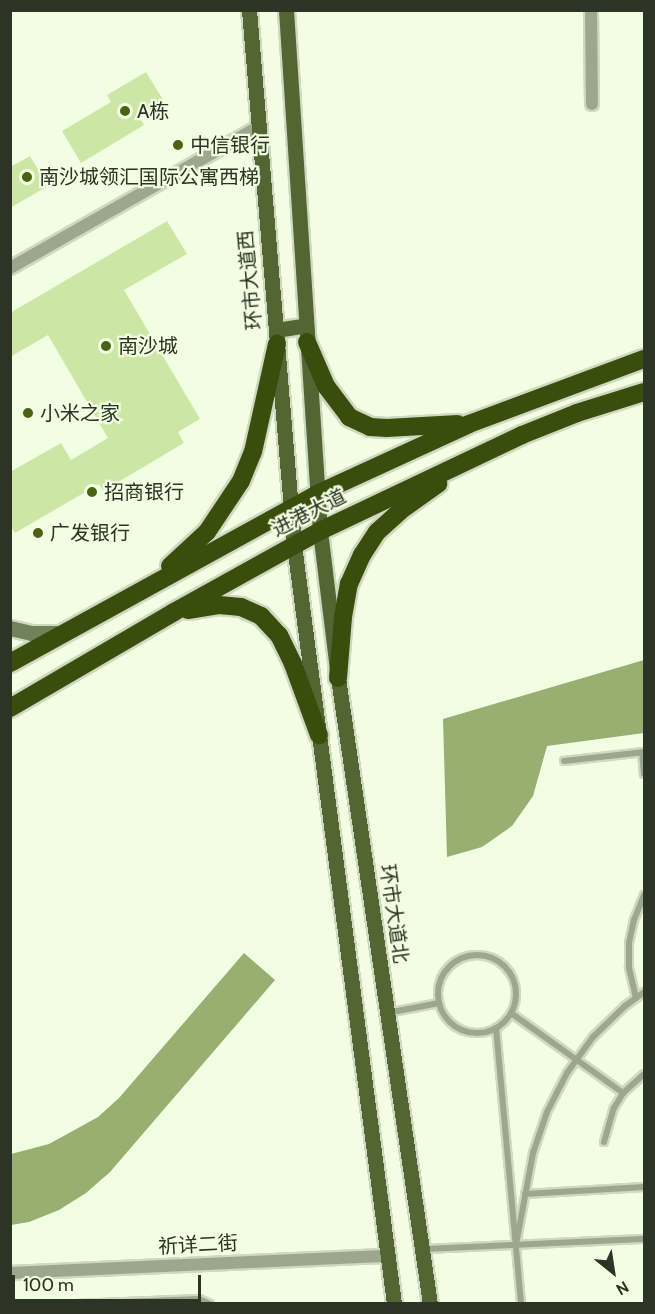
<!DOCTYPE html>
<meta charset="utf-8">
<style>
body{margin:0}
#map{position:relative;width:655px;height:1314px;overflow:hidden;background:#f2fee1;font-family:Cabin,"Noto Sans SC",sans-serif}
div>[style]{position:absolute}
.water>*{inset:0;background:#97af71}
.building>*{inset:0;background:#cce7a5}
.roads{filter:drop-shadow(2px 0 #cfd9bf) drop-shadow(-2px 0 #cfd9bf) drop-shadow(0 2px #cfd9bf) drop-shadow(0 -2px #cfd9bf)}
.lane>*{height:6px;margin:-3px;padding:0 3px;transform-origin:3px;border-radius:3px;background:#9ca88d}
.lane>.ring{margin:-3px;padding:0;box-sizing:content-box;background:none;border:6px solid #9ca88d;border-radius:50%}
.street>*{height:12px;margin:-6px;padding:0 6px;transform-origin:6px;border-radius:6px;background:#9ca88d}
.secondary>*{height:15px;margin:-7.5px;padding:0 7.5px;transform-origin:7.5px;border-radius:7.5px;background:#718159}
.primary>*{height:15px;margin:-7.5px;padding:0 7.5px;transform-origin:7.5px;border-radius:7.5px;background:#526533}
.highway>*{height:18px;margin:-9px;padding:0 9px;transform-origin:9px;border-radius:9px;background:#394d0d}
.dots>*{width:16px;height:16px;translate:-50% -50%;box-sizing:border-box;border:3px solid #f2fee1;border-radius:50%}
span{translate:-50% -50%;white-space:nowrap;text-align:center;line-height:1.15;-webkit-text-stroke:4.5px #f2fee1;paint-order:stroke}
.poi-label{font-size:20px;color:#2d3325}
.left{translate:0 -50%;text-align:left}
.street-label{font-size:20px;color:#2d3325}
.frame{position:absolute;inset:0;border:12px solid #2d3325;pointer-events:none}
.north{position:absolute;left:583px;top:1242px;width:60px;height:60px;-webkit-text-stroke:4px #f2fee1;paint-order:stroke;rotate:150deg;font-size:16px;font-weight:700;line-height:24px;text-align:center;color:#2d3325}
.north::after{content:'';display:block;margin:auto;width:21px;height:27px;background:#2d3325;clip-path:polygon(50% 0,100% 100%,50% 72%,0 100%)}
.scale{position:absolute;left:12px;top:1275px;width:189px;height:27px;box-sizing:border-box;border:3px solid #2d3325;border-top:0;padding-left:8px;font-size:18px;line-height:21px;white-space:nowrap;color:#2d3325;-webkit-text-stroke:4px #f2fee1;paint-order:stroke}
</style>
<div id="map">
<div class="water">
<i style="clip-path:polygon(644px 660px,644px 733px,547px 746px,533px 796px,512px 826px,482px 847px,447px 857px,443px 719px)"></i>
<i style="clip-path:polygon(244px 953px,275px 980px,110px 1172px,86px 1193px,59px 1210px,29px 1222px,11px 1225px,11px 1154px,49px 1144px,98px 1117px,119px 1098px)"></i>
</div>
<div class="building">
<i style="clip-path:polygon(146px 72px,165px 103px,140px 118px,144px 125px,81px 163px,62px 131px,111px 102px,107px 95px)"></i>
<i style="clip-path:polygon(30px 156px,48px 186px,10px 208px,10px 167px)"></i>
<i style="clip-path:polygon(167px 221px,187px 254px,124px 290px,200px 419px,178px 432px,184px 443px,103px 491px,99px 484px,15px 533px,10px 526px,10px 472px,61px 443px,71px 460px,108px 438px,48px 335px,10px 357px,10px 313px)"></i>
</div>
<div class="roads">
<div class="lane">
<i style="left:642px;top:752px;width:22px;rotate:85deg"></i>
<i style="left:564px;top:761px;width:81px;rotate:-6.4deg"></i>
<i class="ring" style="left:438px;top:955px;width:72px;height:72px"></i>
<i style="left:636px;top:998px;width:32px;rotate:-103deg"></i>
<i style="left:629px;top:967px;width:24px;rotate:-90deg"></i>
<i style="left:629px;top:943px;width:24px;rotate:-78deg"></i>
<i style="left:634px;top:920px;width:27px;rotate:-68deg"></i>
<i style="left:387px;top:1013px;width:53px;rotate:-10.9deg"></i>
<i style="left:511px;top:1013px;width:138px;rotate:35.5deg"></i>
<i style="left:496px;top:1028px;width:277px;rotate:84.8deg"></i>
<i style="left:604px;top:1142px;width:35px;rotate:-74deg"></i>
<i style="left:614px;top:1108px;width:17px;rotate:-59deg"></i>
<i style="left:623px;top:1093px;width:28px;rotate:-42deg"></i>
<i style="left:525px;top:1194px;width:119px;rotate:-3.4deg"></i>
<i style="left:516px;top:1245px;width:94px;rotate:-79.5deg"></i>
<i style="left:533px;top:1153px;width:43px;rotate:-71.1deg"></i>
<i style="left:547px;top:1112px;width:44px;rotate:-62.9deg"></i>
<i style="left:567px;top:1073px;width:44px;rotate:-54.2deg"></i>
<i style="left:593px;top:1037px;width:45px;rotate:-44.1deg"></i>
<i style="left:625px;top:1006px;width:24px;rotate:-36deg"></i>
<i style="left:423px;top:1249px;width:221px;rotate:-2.6deg"></i>
<i style="left:76px;top:1304px;width:123px;rotate:-2.3deg"></i>
<i style="left:199px;top:1299px;width:12px;rotate:24deg"></i>
</div>
<div class="street">
<i style="left:591px;top:10px;width:94px;rotate:89.4deg"></i>
<i style="left:10px;top:268px;width:285px;rotate:-29.6deg"></i>
<i style="left:10px;top:1273px;width:378px;rotate:-2.6deg"></i>
</div>
<div class="secondary">
<i style="left:10px;top:628px;width:22px;rotate:13deg"></i>
<i style="left:31px;top:633px;width:31px"></i>
</div>
<div class="primary">
<i style="left:249px;top:10px;width:537px;rotate:85.19deg"></i>
<i style="left:294px;top:545px;width:766px;rotate:82.49deg"></i>
<i style="left:286px;top:10px;width:522px;rotate:86.27deg"></i>
<i style="left:320px;top:531px;width:148px;rotate:83deg"></i>
<i style="left:338px;top:678px;width:633px;rotate:81.64deg"></i>
<i style="left:276px;top:330px;width:30px;rotate:-9deg"></i>
</div>
<div class="highway">
<i style="left:307px;top:342px;width:48px;rotate:66.6deg"></i>
<i style="left:326px;top:386px;width:39px;rotate:53deg"></i>
<i style="left:349px;top:417px;width:23px;rotate:25deg"></i>
<i style="left:370px;top:427px;width:17px;rotate:3deg"></i>
<i style="left:387px;top:428px;width:71px;rotate:-3.2deg"></i>
<i style="left:170px;top:566px;width:50px;rotate:-42.6deg"></i>
<i style="left:207px;top:532px;width:61px;rotate:-56.3deg"></i>
<i style="left:241px;top:481px;width:31px;rotate:-68deg"></i>
<i style="left:253px;top:452px;width:111px;rotate:-77.5deg"></i>
<i style="left:188px;top:610px;width:31px;rotate:-9deg"></i>
<i style="left:219px;top:605px;width:22px;rotate:5deg"></i>
<i style="left:241px;top:607px;width:22px;rotate:24deg"></i>
<i style="left:261px;top:616px;width:26px;rotate:47deg"></i>
<i style="left:279px;top:635px;width:32px;rotate:64deg"></i>
<i style="left:293px;top:664px;width:76px;rotate:69.9deg"></i>
<i style="left:10px;top:663px;width:350px;rotate:-28.8deg"></i>
<i style="left:317px;top:494px;width:167px;rotate:-24.7deg"></i>
<i style="left:469px;top:424px;width:187px;rotate:-20.4deg"></i>
<i style="left:338px;top:678px;width:61px;rotate:-85.3deg"></i>
<i style="left:343px;top:617px;width:34px;rotate:-80deg"></i>
<i style="left:349px;top:584px;width:32px;rotate:-66deg"></i>
<i style="left:362px;top:555px;width:27px;rotate:-57deg"></i>
<i style="left:377px;top:532px;width:31px;rotate:-42deg"></i>
<i style="left:400px;top:511px;width:47px;rotate:-35.4deg"></i>
<i style="left:10px;top:708px;width:190px;rotate:-30.3deg"></i>
<i style="left:174px;top:612px;width:167px;rotate:-29deg"></i>
<i style="left:320px;top:531px;width:224px;rotate:-25.4deg"></i>
<i style="left:522px;top:435px;width:59px;rotate:-21.8deg"></i>
<i style="left:577px;top:413px;width:70px;rotate:-17.4deg"></i>
</div>
</div>
<div class="dots">
<i style="left:125px;top:111px;background:#4a6313"></i>
<i style="left:178px;top:145px;background:#4a6313"></i>
<i style="left:27px;top:177px;background:#4a6313"></i>
<i style="left:106px;top:346px;background:#4a6313"></i>
<i style="left:28px;top:413px;background:#4a6313"></i>
<i style="left:92px;top:492px;background:#4a6313"></i>
<i style="left:38px;top:533px;background:#4a6313"></i>
</div>
<div class="poi-label">
<span class="left" style="left:137px;top:111px">A栋</span>
<span class="left" style="left:190px;top:145px">中信银行</span>
<span class="left" style="left:39px;top:177px">南沙城领汇国际公寓西梯</span>
<span class="left" style="left:118px;top:346px">南沙城</span>
<span class="left" style="left:40px;top:413px">小米之家</span>
<span class="left" style="left:104px;top:492px">招商银行</span>
<span class="left" style="left:50px;top:533px">广发银行</span>
</div>
<div class="street-label">
<span style="left:250px;top:280px;rotate:-95deg">环市大道西</span>
<span style="left:309px;top:513px;rotate:-27deg">进港大道</span>
<span style="left:394px;top:914px;rotate:82deg">环市大道北</span>
<span style="left:198px;top:1245px;rotate:-3deg">祈详二街</span>
</div>
<div class="frame"></div>
<div class="north">N</div>
<div class="scale">100 m</div>
</div>
